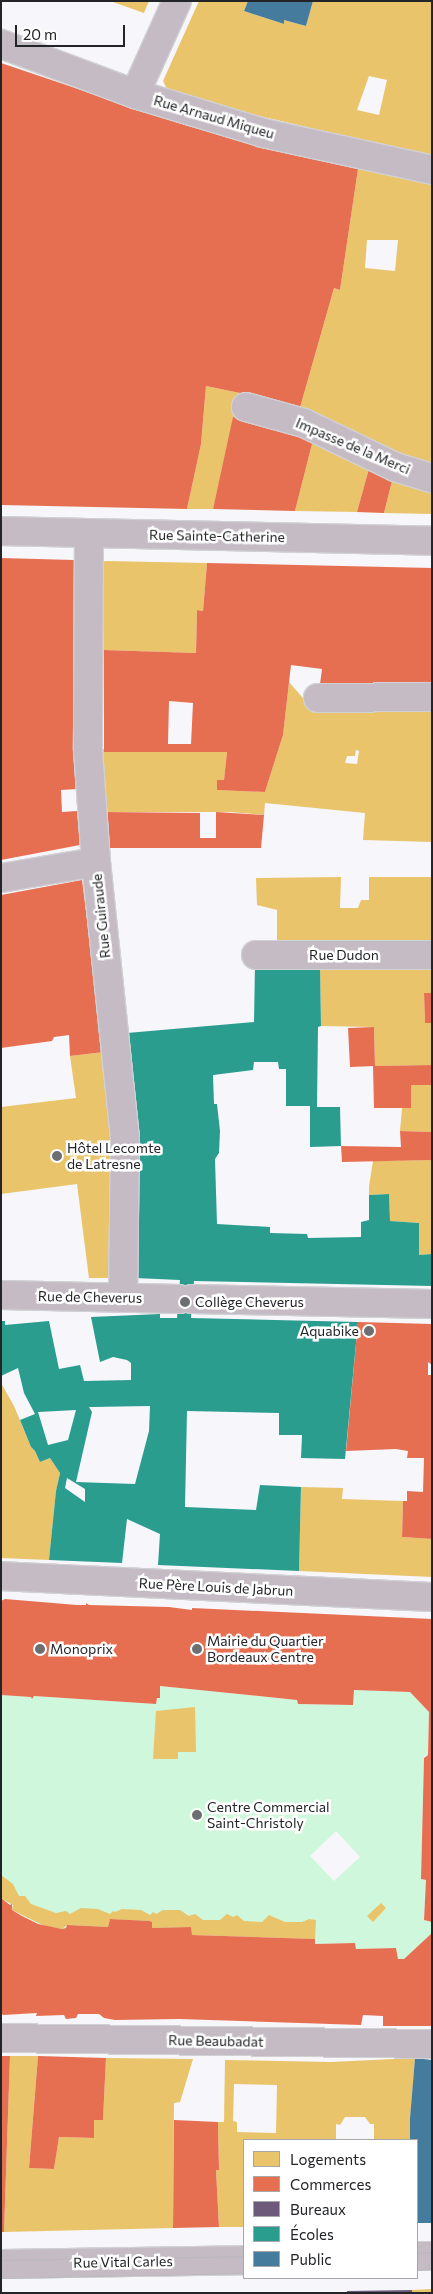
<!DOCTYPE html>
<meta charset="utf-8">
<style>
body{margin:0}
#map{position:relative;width:433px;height:2294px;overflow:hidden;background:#f6f6fb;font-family:Commissioner,sans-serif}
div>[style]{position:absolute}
.green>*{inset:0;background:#cff7db}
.homes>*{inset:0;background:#e9c46a}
.shops>*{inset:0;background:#e76f51}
.offices>*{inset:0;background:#6d597a}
.schools>*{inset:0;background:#2a9d8f}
.public>*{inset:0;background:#457b9d}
.roads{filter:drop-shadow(1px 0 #d1d1d4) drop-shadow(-1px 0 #d1d1d4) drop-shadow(0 1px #d1d1d4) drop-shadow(0 -1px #d1d1d4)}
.street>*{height:28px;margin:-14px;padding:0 14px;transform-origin:14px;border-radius:14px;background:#c4bbc5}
.tram>*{height:1px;margin:-0.5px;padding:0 0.5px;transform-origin:0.5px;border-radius:0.5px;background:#bbb8be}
.dots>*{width:14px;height:14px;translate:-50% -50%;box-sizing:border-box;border:2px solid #fff;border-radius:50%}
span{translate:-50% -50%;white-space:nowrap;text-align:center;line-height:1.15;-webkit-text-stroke:5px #fff;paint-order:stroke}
.street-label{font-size:14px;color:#232427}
.poi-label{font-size:14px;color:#232427}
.left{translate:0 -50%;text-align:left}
.right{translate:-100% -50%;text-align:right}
.frame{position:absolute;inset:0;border:2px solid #232427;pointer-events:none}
.legend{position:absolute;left:243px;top:2139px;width:175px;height:140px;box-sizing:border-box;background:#fff;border:1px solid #a7a7a9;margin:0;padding:6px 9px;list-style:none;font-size:15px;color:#232427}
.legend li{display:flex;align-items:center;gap:10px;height:25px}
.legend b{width:25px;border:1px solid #a7a7a9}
.scale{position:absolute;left:15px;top:25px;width:110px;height:22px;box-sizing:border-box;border:2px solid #232427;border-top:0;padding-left:6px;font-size:15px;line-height:18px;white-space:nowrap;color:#232427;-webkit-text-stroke:4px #fff;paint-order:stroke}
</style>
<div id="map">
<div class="green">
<i style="clip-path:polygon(evenodd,160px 1686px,297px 1700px,298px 1704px,353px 1705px,354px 1690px,410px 1692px,429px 1712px,428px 1755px,424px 1756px,421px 1879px,426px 1880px,424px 1920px,432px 1922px,432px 1933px,404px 1959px,398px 1959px,396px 1948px,356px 1949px,355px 1943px,315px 1944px,315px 1939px,62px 1929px,38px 1924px,12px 1910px,13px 1905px,1px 1898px,1px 1695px,31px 1697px,32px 1698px,34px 1696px,156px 1704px,157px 1698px,160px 1698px,160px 1686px,336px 1831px,360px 1857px,334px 1881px,310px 1856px,336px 1831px)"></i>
</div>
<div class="homes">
<i style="clip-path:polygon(110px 1px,149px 1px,144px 13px)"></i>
<i style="clip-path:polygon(evenodd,199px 1px,248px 1px,244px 11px,284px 24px,284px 20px,306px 26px,313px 1px,432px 1px,432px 156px,255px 115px,167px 89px,163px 81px,199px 1px,369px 76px,387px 80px,379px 115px,357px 110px,369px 76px)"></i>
<i style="clip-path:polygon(evenodd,358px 169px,432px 184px,432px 467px,413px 464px,299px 411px,334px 288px,340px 290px,358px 169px,367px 240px,398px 240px,395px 271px,365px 268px,367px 240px)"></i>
<i style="clip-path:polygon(206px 386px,240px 393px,213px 509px,187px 509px,201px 444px)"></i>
<i style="clip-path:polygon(313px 440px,370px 465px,357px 512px,295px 511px)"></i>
<i style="clip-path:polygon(393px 477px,432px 484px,432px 514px,384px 513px)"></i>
<i style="clip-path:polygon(105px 561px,207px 563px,203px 611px,197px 610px,196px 653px,104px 650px,102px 563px)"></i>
<i style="clip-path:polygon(evenodd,289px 682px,315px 712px,432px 710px,432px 842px,363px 840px,365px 813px,265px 803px,264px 815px,230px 812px,105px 812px,100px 750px,104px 749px,104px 752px,227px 752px,224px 780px,217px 780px,217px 790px,265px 792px,283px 735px,289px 682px,356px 750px,359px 751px,357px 764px,345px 763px,347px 756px,355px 756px,356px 750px)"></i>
<i style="clip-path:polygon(341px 877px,340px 908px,358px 908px,361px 900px,369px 900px,369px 877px,432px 877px,432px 947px,277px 946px,277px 910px,257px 905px,256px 878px)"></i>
<i style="clip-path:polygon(432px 963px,432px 993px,424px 993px,425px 1023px,432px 1023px,432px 1065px,375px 1066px,374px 1027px,321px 1026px,320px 964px)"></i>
<i style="clip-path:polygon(104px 1052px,112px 1131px,111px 1275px,108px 1278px,89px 1278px,77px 1184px,1px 1194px,1px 1107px,76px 1098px,70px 1056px)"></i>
<i style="clip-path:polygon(411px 1085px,432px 1085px,432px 1132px,400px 1131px,402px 1108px,411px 1108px)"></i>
<i style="clip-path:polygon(432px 1160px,432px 1254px,419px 1255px,419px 1223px,390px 1221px,389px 1194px,369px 1195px,369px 1186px,373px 1161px)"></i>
<i style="clip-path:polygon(1px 1383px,14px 1406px,31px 1447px,35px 1451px,40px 1462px,50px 1458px,60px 1473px,56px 1491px,49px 1560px,1px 1558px)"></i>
<i style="clip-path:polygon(301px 1487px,343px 1488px,342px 1499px,403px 1501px,402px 1537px,432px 1539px,432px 1577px,299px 1571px)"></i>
<i style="clip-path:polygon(195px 1707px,196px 1752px,178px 1752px,178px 1759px,153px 1759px,156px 1711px)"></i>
<i style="clip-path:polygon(1px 1875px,13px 1884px,19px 1896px,25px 1896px,31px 1904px,56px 1913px,66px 1911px,70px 1914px,81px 1908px,98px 1909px,110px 1914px,113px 1911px,115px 1912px,122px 1909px,141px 1910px,150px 1915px,153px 1912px,156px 1914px,163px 1910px,180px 1910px,189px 1916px,195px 1914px,203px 1920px,220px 1920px,227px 1914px,233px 1917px,237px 1915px,244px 1921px,262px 1922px,269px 1915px,285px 1922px,302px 1922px,309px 1919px,316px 1920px,315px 1939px,192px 1935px,191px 1927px,152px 1928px,152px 1922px,150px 1921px,110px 1919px,108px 1927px,67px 1925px,62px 1929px,45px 1926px,12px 1910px,13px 1905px,1px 1898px)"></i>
<i style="clip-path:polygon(381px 1903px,386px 1908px,373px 1922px,367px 1916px)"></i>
<i style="clip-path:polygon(10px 2056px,38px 2056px,29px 2168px,54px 2169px,59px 2137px,94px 2138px,94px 2120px,103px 2120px,106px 2058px,193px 2059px,180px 2102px,174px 2103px,173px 2228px,4px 2232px)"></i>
<i style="clip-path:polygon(evenodd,415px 2058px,410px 2118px,410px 2140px,374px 2140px,374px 2124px,370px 2124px,365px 2117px,345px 2117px,340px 2125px,336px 2124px,336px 2140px,244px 2140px,244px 2227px,219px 2227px,216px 2170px,219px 2170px,218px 2122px,224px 2122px,225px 2060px,331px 2062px,415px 2058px,234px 2084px,277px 2085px,276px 2133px,237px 2132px,237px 2122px,233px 2121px,234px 2084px)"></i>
<i style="clip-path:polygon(432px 2289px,432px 2293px,412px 2293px,412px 2290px)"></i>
</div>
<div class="shops">
<i style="clip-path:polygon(1px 63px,188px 126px,358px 169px,340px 290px,334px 288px,299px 411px,240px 393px,206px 386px,201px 444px,187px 509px,1px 505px)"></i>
<i style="clip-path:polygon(233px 417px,313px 440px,295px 511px,213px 509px)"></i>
<i style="clip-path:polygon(370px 465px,393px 477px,384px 513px,357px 512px)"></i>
<i style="clip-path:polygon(1px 558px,74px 560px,77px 789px,61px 790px,62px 812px,77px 811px,80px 845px,1px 860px)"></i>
<i style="clip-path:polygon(evenodd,207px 563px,432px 568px,432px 684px,320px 684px,322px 669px,291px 665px,283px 735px,265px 792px,217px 790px,217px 780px,224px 780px,227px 752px,104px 752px,104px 650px,196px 653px,197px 610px,203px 611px,207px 563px,169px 701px,193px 703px,191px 744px,168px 744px,169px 701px)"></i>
<i style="clip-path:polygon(105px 812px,200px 813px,200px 838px,216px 838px,216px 812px,264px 815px,261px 848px,109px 848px)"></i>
<i style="clip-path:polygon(82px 880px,104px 1052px,70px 1056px,69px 1035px,54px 1037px,52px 1041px,1px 1048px,1px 895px)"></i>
<i style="clip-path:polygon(424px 993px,432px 993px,432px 1023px,425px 1023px)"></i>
<i style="clip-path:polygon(374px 1027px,375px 1066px,350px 1067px,348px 1028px)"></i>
<i style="clip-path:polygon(432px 1065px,432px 1085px,411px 1085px,411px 1108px,374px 1108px,373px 1066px)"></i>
<i style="clip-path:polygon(400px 1131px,432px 1132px,432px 1160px,342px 1162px,341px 1146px,401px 1147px)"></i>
<i style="clip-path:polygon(358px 1322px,432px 1324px,432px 1365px,428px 1362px,428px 1375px,432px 1375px,432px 1539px,402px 1537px,403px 1501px,407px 1501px,407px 1491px,423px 1492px,424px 1458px,407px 1458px,408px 1451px,396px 1449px,346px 1451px)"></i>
<i style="clip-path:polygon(5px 1599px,77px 1605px,86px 1605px,86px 1603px,89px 1605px,169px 1607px,192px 1610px,192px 1608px,432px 1619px,432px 1922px,424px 1920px,426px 1880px,421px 1879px,424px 1758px,428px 1755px,429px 1712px,410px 1692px,354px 1690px,353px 1705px,298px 1704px,297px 1700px,160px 1686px,160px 1698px,157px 1698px,156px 1704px,34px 1696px,32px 1699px,31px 1697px,1px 1695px,1px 1601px)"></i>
<i style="clip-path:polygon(1px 1898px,10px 1905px,12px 1904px,12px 1910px,22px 1916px,38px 1924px,62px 1929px,66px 1928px,67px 1925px,108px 1927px,110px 1919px,150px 1921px,152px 1922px,152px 1928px,191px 1927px,192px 1935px,315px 1939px,315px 1944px,355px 1943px,356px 1949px,396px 1948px,398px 1959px,404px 1959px,432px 1933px,432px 2026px,383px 2026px,383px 2016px,363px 2015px,361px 2025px,179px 2019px,115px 2020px,104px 2018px,99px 2014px,78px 2014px,76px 2018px,66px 2019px,64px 2015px,36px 2016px,37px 2013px,3px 2015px,1px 2013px)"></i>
<i style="clip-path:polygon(1px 2056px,10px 2056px,4px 2232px,1px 2232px)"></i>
<i style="clip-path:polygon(38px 2056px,106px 2058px,103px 2120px,94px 2120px,94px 2138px,59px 2137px,54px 2169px,29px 2168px)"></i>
<i style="clip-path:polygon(174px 2120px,218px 2122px,219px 2170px,216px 2170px,219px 2227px,173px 2228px)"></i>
</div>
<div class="offices">
<i style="clip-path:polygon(412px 2290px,412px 2293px,347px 2293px,347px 2291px)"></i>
</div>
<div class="schools">
<i style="clip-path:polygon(evenodd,255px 964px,320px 964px,321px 1026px,318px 1027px,317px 1107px,340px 1107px,341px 1146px,310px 1147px,310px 1106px,286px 1106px,286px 1069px,279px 1069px,278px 1062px,254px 1062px,253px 1070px,213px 1075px,214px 1104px,217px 1104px,220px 1131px,219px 1153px,215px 1159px,217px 1224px,270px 1227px,270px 1233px,307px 1234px,308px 1238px,361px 1237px,361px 1222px,369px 1220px,369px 1195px,389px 1194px,390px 1221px,419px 1223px,419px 1255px,432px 1254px,432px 1286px,194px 1281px,191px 1318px,358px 1322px,345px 1459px,301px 1458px,302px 1435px,279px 1435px,279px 1413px,187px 1411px,185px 1507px,256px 1510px,260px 1485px,301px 1487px,299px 1571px,158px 1565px,160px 1534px,127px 1519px,122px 1563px,49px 1560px,56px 1491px,60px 1473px,50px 1458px,40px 1462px,35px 1451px,31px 1447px,20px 1420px,35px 1414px,24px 1393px,18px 1368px,1px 1376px,1px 1321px,5px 1321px,5px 1325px,49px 1321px,59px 1369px,80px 1365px,84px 1381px,131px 1380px,131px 1363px,127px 1360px,113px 1357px,100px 1362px,91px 1317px,160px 1314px,160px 1318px,177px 1318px,180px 1280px,135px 1278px,127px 1033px,254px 1022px,255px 964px,150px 1406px,149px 1431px,135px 1484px,76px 1482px,92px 1412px,89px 1407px,150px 1406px,255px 964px,76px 1410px,68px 1440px,48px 1445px,38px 1412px,76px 1410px,255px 964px,67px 1478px,85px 1489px,85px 1502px,65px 1488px,67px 1478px)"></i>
</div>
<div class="public">
<i style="clip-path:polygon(248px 1px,278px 2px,313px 1px,306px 26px,284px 20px,284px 24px,244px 11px)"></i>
<i style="clip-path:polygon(415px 2058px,432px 2060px,432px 2223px,417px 2223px,417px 2140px,410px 2140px,410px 2118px)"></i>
</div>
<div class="roads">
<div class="street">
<i style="left:1px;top:44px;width:143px;rotate:20.5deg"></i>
<i style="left:135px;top:94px;width:134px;rotate:16.9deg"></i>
<i style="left:263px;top:133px;width:173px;rotate:12.3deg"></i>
<i style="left:135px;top:94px;width:102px;rotate:-65.7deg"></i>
<i style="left:246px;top:407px;width:60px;rotate:15.4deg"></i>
<i style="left:304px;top:423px;width:101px;rotate:25.8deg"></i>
<i style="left:395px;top:467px;width:39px;rotate:17deg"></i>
<i style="left:1px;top:531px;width:431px;rotate:1.3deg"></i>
<i style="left:89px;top:533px;width:217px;rotate:90.3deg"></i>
<i style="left:88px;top:750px;width:112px;rotate:85.9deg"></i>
<i style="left:96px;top:862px;width:278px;rotate:84deg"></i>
<i style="left:125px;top:1138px;width:160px;rotate:90.7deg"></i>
<i style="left:318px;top:698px;width:114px;rotate:-0.5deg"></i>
<i style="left:1px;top:878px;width:96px;rotate:-9.6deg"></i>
<i style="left:256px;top:955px;width:176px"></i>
<i style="left:1px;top:1295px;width:178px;rotate:1.3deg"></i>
<i style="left:192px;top:1299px;width:240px;rotate:1.2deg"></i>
<i style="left:1px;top:1576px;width:432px;rotate:2.8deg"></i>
<i style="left:1px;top:2038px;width:431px;rotate:0.8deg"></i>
<i style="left:417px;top:2256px;width:15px"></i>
<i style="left:1px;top:2264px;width:243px;rotate:-0.9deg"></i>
</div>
</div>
<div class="tram">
<i style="left:417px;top:2253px;width:15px;rotate:-4deg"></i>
<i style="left:1px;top:2260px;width:243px;rotate:-0.9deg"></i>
<i style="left:417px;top:2270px;width:15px;rotate:-4deg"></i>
<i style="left:1px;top:2278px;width:243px;rotate:-1.2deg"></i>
</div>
<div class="dots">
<i style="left:57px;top:1156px;background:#6d6e71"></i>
<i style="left:185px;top:1302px;background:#6d6e71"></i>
<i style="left:369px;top:1331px;background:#6d6e71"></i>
<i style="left:40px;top:1649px;background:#6d6e71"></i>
<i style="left:197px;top:1649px;background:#6d6e71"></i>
<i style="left:197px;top:1815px;background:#6d6e71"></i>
</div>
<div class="street-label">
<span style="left:214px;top:117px;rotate:16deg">Rue Arnaud Miqueu</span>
<span style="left:353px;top:446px;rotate:23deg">Impasse de la Merci</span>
<span style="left:217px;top:536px;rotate:1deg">Rue Sainte-Catherine</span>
<span style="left:101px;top:916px;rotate:-96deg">Rue Guiraude</span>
<span style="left:344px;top:955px">Rue Dudon</span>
<span style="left:90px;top:1297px;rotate:1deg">Rue de Cheverus</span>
<span style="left:216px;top:1587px;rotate:3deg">Rue Père Louis de Jabrun</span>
<span style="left:216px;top:2041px;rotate:1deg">Rue Beaubadat</span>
<span style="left:123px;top:2262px;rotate:-1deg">Rue Vital Carles</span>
</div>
<div class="poi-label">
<span class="left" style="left:67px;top:1156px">Hôtel Lecomte<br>de Latresne</span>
<span class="left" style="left:195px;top:1302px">Collège Cheverus</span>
<span class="right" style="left:359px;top:1331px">Aquabike</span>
<span class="left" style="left:207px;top:1649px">Mairie du Quartier<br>Bordeaux Centre</span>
<span class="left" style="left:50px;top:1649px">Monoprix</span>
<span class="left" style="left:207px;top:1815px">Centre Commercial<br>Saint-Christoly</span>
</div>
<div class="frame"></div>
<ul class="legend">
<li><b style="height:14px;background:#e9c46a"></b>Logements</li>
<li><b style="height:14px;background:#e76f51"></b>Commerces</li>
<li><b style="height:14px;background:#6d597a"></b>Bureaux</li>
<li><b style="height:14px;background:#2a9d8f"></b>Écoles</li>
<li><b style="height:14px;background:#457b9d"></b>Public</li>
</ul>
<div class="scale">20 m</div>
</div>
